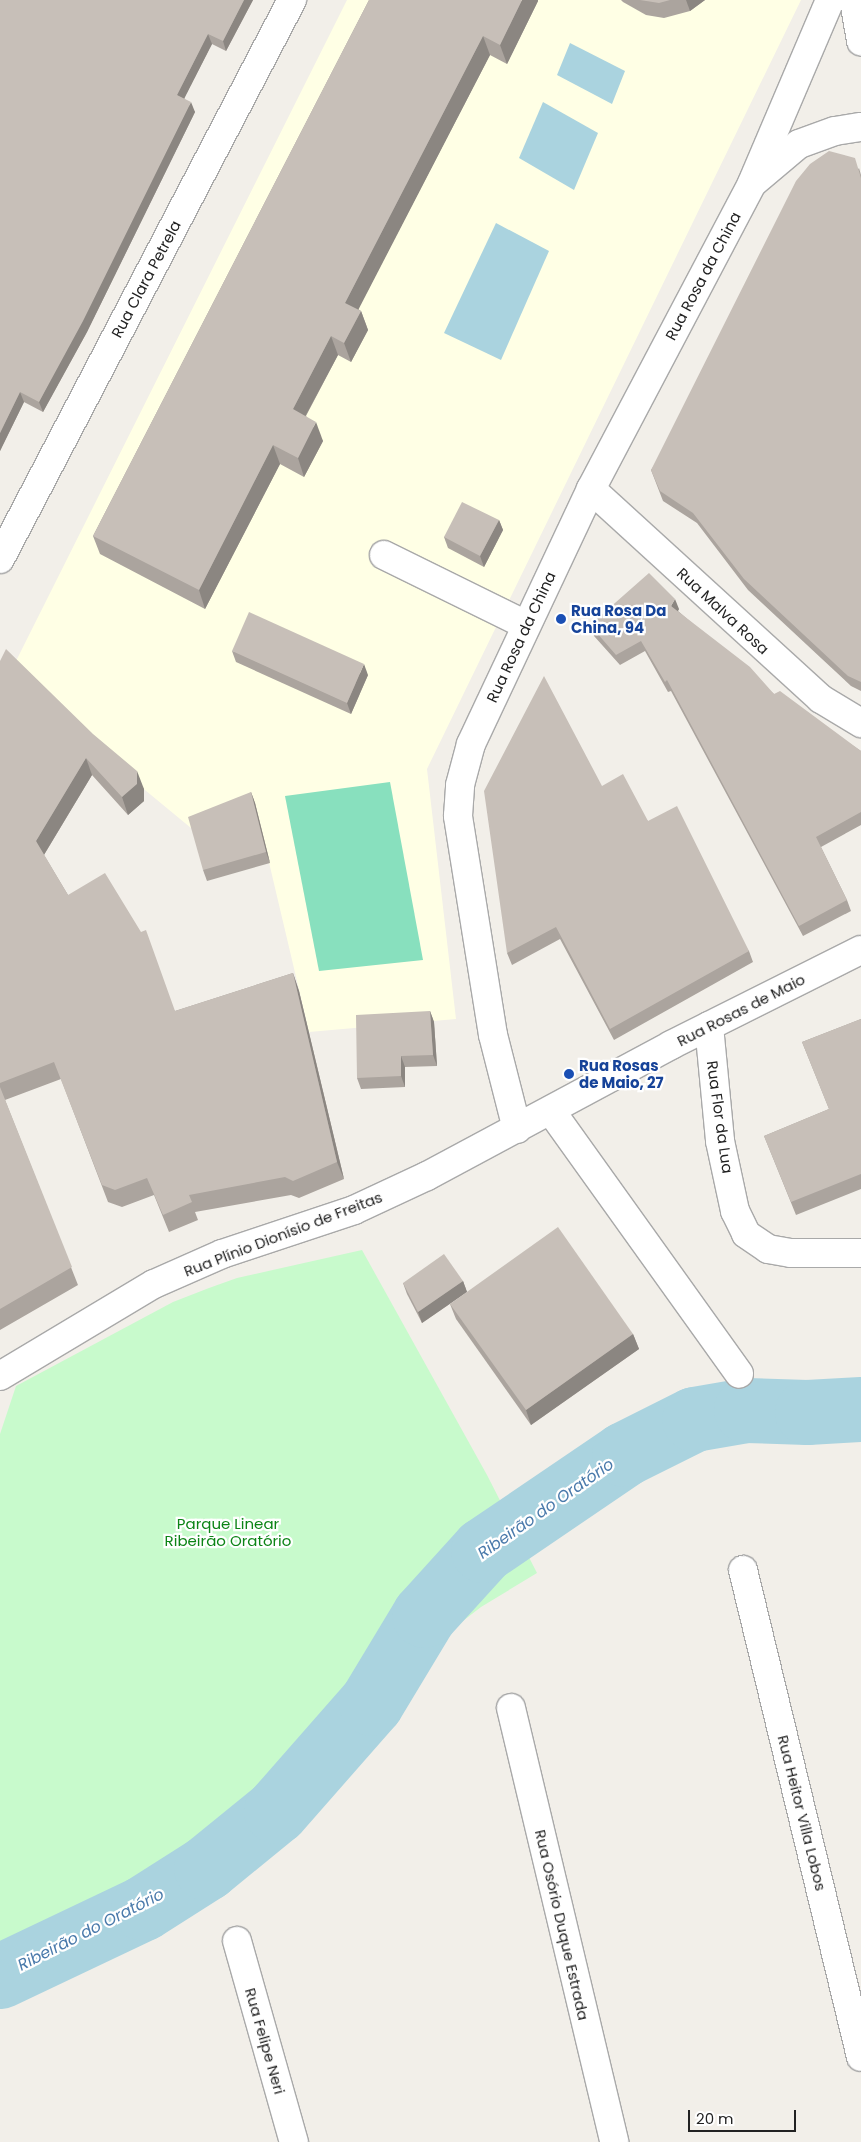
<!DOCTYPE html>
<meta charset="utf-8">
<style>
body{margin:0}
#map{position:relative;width:861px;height:2142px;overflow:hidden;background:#f2efe9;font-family:Poppins,sans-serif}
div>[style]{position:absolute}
.education>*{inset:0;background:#ffffe5}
.park>*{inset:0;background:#c8facc}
.pitch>*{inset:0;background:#88e0be}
.water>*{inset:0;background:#aad3df}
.river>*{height:65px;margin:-32.5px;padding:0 32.5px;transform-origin:32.5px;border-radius:32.5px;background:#aad3df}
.roads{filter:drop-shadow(1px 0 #a9a9a9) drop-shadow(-1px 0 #a9a9a9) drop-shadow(0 1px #a9a9a9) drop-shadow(0 -1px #a9a9a9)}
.minor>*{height:28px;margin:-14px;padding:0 14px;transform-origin:14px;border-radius:14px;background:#fff}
.wall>*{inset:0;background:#aba49e}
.shaded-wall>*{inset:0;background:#8b8681}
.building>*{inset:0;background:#c7bfb8}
.dots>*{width:14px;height:14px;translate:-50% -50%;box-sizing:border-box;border:2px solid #fff;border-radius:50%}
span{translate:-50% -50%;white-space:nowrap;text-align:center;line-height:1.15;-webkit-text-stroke:4.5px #fff;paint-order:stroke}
.street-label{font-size:15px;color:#222}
.transit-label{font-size:15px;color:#164399;font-weight:700}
.left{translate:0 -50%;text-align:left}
.park-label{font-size:15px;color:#0c8416}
.water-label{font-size:16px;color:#4a7aab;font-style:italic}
.scale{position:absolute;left:688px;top:2110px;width:108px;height:22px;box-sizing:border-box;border:2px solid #222;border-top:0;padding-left:6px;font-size:15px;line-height:18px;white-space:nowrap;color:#222;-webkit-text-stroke:4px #fff;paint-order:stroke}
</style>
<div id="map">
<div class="education">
<i style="clip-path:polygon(347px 0,801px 0,427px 769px,456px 1019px,309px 1032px,255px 803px,191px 828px,105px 757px,13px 667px)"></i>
</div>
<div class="park">
<i style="clip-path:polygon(362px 1250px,487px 1475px,537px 1573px,481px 1607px,446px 1634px,412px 1668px,314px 1781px,220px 1834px,177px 1868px,81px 1924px,0 1961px,0 1434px,16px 1386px,173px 1302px,209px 1288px,237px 1278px)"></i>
</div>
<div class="pitch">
<i style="clip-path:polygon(390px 782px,423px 960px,319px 971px,285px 796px)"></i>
</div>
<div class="water">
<i style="clip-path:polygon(570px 43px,625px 71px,612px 104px,557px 75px)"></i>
<i style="clip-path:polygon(543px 102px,598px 133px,574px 190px,519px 158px)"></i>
<i style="clip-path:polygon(496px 223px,549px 251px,501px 360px,444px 333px)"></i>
</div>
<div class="river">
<i style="left:0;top:1976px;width:158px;rotate:-25.4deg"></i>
<i style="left:143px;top:1908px;width:75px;rotate:-32.4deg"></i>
<i style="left:206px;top:1868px;width:90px;rotate:-39.2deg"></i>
<i style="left:276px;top:1811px;width:144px;rotate:-48.7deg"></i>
<i style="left:371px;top:1703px;width:103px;rotate:-58.9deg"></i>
<i style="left:424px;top:1615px;width:88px;rotate:-47.8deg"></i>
<i style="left:483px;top:1550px;width:171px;rotate:-34.2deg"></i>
<i style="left:624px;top:1454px;width:78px;rotate:-26.6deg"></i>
<i style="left:694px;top:1419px;width:53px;rotate:-9.8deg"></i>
<i style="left:746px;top:1410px;width:61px;rotate:1.9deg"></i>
<i style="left:807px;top:1412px;width:54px;rotate:-3.2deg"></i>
</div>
<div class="roads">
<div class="minor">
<i style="left:854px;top:0;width:42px;rotate:80.3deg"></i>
<i style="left:755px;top:181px;width:57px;rotate:-40.1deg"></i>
<i style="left:799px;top:144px;width:38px;rotate:-20deg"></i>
<i style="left:835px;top:131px;width:26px;rotate:-9deg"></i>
<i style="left:591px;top:489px;width:311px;rotate:42.4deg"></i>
<i style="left:821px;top:699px;width:47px;rotate:31deg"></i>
<i style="left:384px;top:555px;width:158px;rotate:26.2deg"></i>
<i style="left:0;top:559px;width:631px;rotate:-62.42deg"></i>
<i style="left:709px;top:1026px;width:116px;rotate:84.5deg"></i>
<i style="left:720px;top:1141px;width:72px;rotate:77.9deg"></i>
<i style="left:735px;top:1211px;width:25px;rotate:64deg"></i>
<i style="left:746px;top:1234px;width:27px;rotate:34deg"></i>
<i style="left:768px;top:1249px;width:23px;rotate:10deg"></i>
<i style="left:791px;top:1253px;width:70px"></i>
<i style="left:551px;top:1111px;width:323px;rotate:54.4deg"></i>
<i style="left:517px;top:1129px;width:97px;rotate:-104.3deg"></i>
<i style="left:493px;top:1035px;width:222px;rotate:-99.1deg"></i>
<i style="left:458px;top:816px;width:31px;rotate:-86deg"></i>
<i style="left:460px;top:785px;width:42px;rotate:-75deg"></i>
<i style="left:471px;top:744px;width:282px;rotate:-64.8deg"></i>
<i style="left:591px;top:489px;width:346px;rotate:-62.2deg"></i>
<i style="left:752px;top:183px;width:199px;rotate:-66.9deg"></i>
<i style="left:0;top:1376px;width:179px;rotate:-30.9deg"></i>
<i style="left:154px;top:1284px;width:74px;rotate:-23.8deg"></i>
<i style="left:222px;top:1254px;width:139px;rotate:-18.4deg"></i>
<i style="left:354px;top:1210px;width:81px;rotate:-25deg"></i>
<i style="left:427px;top:1176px;width:277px;rotate:-28.2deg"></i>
<i style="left:671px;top:1045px;width:212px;rotate:-26.6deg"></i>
<i style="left:743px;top:1570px;width:501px;rotate:76.38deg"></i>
<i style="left:511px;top:1708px;width:446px;rotate:76.6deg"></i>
<i style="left:237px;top:1941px;width:209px;rotate:74.2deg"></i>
</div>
</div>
<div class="wall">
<i style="clip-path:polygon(0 0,253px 0,226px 51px,212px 44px,184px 98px,195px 112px,87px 332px,43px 412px,24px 402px,0 451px)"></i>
<i style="clip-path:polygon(369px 0,538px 1px,507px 64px,490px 55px,358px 309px,361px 311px,368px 330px,351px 362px,338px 355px,306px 416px,323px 441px,304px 477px,280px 464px,205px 609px,100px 554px,93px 536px)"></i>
<i style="clip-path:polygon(621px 0,705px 0,690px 11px,664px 18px,646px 15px,623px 2px)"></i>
<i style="clip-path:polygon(859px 168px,861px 175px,861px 691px,851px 686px,748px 590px,697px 523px,663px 501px,651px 470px)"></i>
<i style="clip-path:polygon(499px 520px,503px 530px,484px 567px,448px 548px,444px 537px)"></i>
<i style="clip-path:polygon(679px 609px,678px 611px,774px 694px,861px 751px,861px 825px,821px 847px,847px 900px,851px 911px,803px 936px,671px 691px,668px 692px,645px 651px,620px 665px,594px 636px,590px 625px)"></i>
<i style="clip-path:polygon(232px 651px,368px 675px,351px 714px,236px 662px)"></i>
<i style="clip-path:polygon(0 661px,144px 789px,144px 801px,128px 815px,92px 775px,44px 855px,68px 895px,175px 1011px,293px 973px,299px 991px,344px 1179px,299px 1198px,291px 1195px,195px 1212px,198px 1220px,169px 1232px,154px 1195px,122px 1207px,108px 1202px,61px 1079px,5px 1100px,78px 1285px,0 1330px)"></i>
<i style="clip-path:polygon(602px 786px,648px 821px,749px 951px,753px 962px,614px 1040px,560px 939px,512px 965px,507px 953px)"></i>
<i style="clip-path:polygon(251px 792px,255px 803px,270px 863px,207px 881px,203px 870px)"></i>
<i style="clip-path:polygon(430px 1011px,434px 1022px,437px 1066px,405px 1067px,405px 1087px,361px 1089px,357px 1078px)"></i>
<i style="clip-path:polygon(861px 1019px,861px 1189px,796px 1215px,764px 1136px,829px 1109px,802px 1042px)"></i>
<i style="clip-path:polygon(463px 1281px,467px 1292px,422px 1323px,407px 1294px,403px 1283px)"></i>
<i style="clip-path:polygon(450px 1304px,633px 1334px,639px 1349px,531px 1425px,456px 1319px)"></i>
</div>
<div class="shaded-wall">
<i style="clip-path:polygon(244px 0,253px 0,226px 51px,223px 41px)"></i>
<i style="clip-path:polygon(522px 0,538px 0,538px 1px,507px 64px,500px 45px)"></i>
<i style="clip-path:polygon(686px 0,705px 0,690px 11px)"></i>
<i style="clip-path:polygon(208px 34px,212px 44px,181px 105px,177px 95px)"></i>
<i style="clip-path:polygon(483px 36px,490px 55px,352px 322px,345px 303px)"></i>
<i style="clip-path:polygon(191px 102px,195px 112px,87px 332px,43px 412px,39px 402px)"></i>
<i style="clip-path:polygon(361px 311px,368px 330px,351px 362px,344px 343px)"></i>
<i style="clip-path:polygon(331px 336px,338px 355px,299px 428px,293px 409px)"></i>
<i style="clip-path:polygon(20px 392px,24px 402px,0 451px,0 433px)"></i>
<i style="clip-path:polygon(316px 422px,323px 441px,304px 477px,298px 458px)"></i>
<i style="clip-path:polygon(273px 445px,280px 464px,205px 609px,199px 590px)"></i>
<i style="clip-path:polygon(499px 520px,503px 530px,484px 567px,480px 556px)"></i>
<i style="clip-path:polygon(675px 599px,679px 609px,675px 616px,671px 606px)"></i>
<i style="clip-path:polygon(364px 664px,368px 675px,351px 714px,347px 703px)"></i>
<i style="clip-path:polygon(86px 758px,92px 775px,42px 858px,36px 841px)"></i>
<i style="clip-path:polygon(137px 771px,144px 789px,144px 801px,128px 815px,122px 797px)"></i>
<i style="clip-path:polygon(251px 792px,255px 803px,270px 863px,266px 852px)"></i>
<i style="clip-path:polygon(293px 973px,299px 991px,344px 1179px,337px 1162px)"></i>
<i style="clip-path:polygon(430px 1011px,434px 1022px,437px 1066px,433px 1055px)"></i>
<i style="clip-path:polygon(401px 1056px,405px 1067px,405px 1087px,401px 1076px)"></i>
<i style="clip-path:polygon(463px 1281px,467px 1292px,422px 1323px,418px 1312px)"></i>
<i style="clip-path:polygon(633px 1334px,639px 1349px,531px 1425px,526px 1410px)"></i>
</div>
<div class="building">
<i style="clip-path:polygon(0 0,244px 0,223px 41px,208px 34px,177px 95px,191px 102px,83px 321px,39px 402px,20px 392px,0 433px)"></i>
<i style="clip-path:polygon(369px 0,522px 0,500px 45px,483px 36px,345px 303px,361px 311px,344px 343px,331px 336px,293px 409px,316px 422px,298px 458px,273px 445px,199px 590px,93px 536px)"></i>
<i style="clip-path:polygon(640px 0,670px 0,659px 3px)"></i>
<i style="clip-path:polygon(829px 151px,855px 158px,861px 178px,861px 682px,848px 676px,744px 579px,693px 513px,660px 491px,651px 470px,796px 181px,810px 164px)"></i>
<i style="clip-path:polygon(462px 502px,499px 520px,480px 556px,444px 537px)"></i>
<i style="clip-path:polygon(649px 573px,675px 599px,671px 606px,750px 667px,774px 694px,780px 691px,861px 751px,861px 812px,816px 837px,847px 900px,799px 926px,667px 680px,665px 682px,641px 641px,616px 655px,590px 625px)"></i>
<i style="clip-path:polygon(249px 612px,364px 664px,347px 703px,232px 651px)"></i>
<i style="clip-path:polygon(6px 649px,93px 734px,137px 771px,137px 784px,122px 797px,86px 758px,36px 841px,68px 895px,105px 873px,141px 932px,146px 930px,175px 1011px,293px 973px,337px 1162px,293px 1181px,285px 1177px,189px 1195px,192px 1202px,163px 1215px,147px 1178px,115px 1190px,102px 1185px,54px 1062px,0 1083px,0 661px)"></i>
<i style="clip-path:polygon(544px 676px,602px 786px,623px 774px,648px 821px,677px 806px,749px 951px,610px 1029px,556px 927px,507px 953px,484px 791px)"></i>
<i style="clip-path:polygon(251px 792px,266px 852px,203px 870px,188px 817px)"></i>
<i style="clip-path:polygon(430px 1011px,433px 1055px,401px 1056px,401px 1076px,357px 1078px,356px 1015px)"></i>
<i style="clip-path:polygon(861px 1019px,861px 1174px,791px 1202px,764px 1136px,829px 1109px,802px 1042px)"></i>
<i style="clip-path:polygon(0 1087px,72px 1267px,0 1309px)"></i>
<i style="clip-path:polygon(558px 1227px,633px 1334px,526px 1410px,450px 1304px)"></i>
<i style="clip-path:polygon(444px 1254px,463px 1281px,418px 1312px,403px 1283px)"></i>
</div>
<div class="dots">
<i style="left:561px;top:619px;background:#1a4fb4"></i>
<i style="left:569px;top:1074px;background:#1a4fb4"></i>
</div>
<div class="street-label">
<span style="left:703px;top:276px;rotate:-62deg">Rua Rosa da China</span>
<span style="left:146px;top:279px;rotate:-62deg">Rua Clara Petrela</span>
<span style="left:723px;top:611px;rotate:43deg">Rua Malva Rosa</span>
<span style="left:521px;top:637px;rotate:-65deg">Rua Rosa da China</span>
<span style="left:741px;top:1010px;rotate:-27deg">Rua Rosas de Maio</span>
<span style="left:720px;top:1117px;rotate:82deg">Rua Flor da Lua</span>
<span style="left:283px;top:1234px;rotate:-21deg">Rua Plínio Dionísio de Freitas</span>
<span style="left:802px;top:1813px;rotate:76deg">Rua Heitor Villa Lobos</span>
<span style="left:562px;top:1925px;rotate:77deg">Rua Osório Duque Estrada</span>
<span style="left:265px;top:2041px;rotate:74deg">Rua Felipe Neri</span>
</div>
<div class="transit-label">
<span class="left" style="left:571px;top:619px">Rua Rosa Da<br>China, 94</span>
<span class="left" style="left:579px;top:1074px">Rua Rosas<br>de Maio, 27</span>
</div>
<div class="park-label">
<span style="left:228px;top:1532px">Parque Linear<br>Ribeirão Oratório</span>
</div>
<div class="water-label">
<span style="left:546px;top:1509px;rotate:-35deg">Ribeirão do Oratório</span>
<span style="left:91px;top:1930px;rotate:-27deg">Ribeirão do Oratório</span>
</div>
<div class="scale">20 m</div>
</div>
